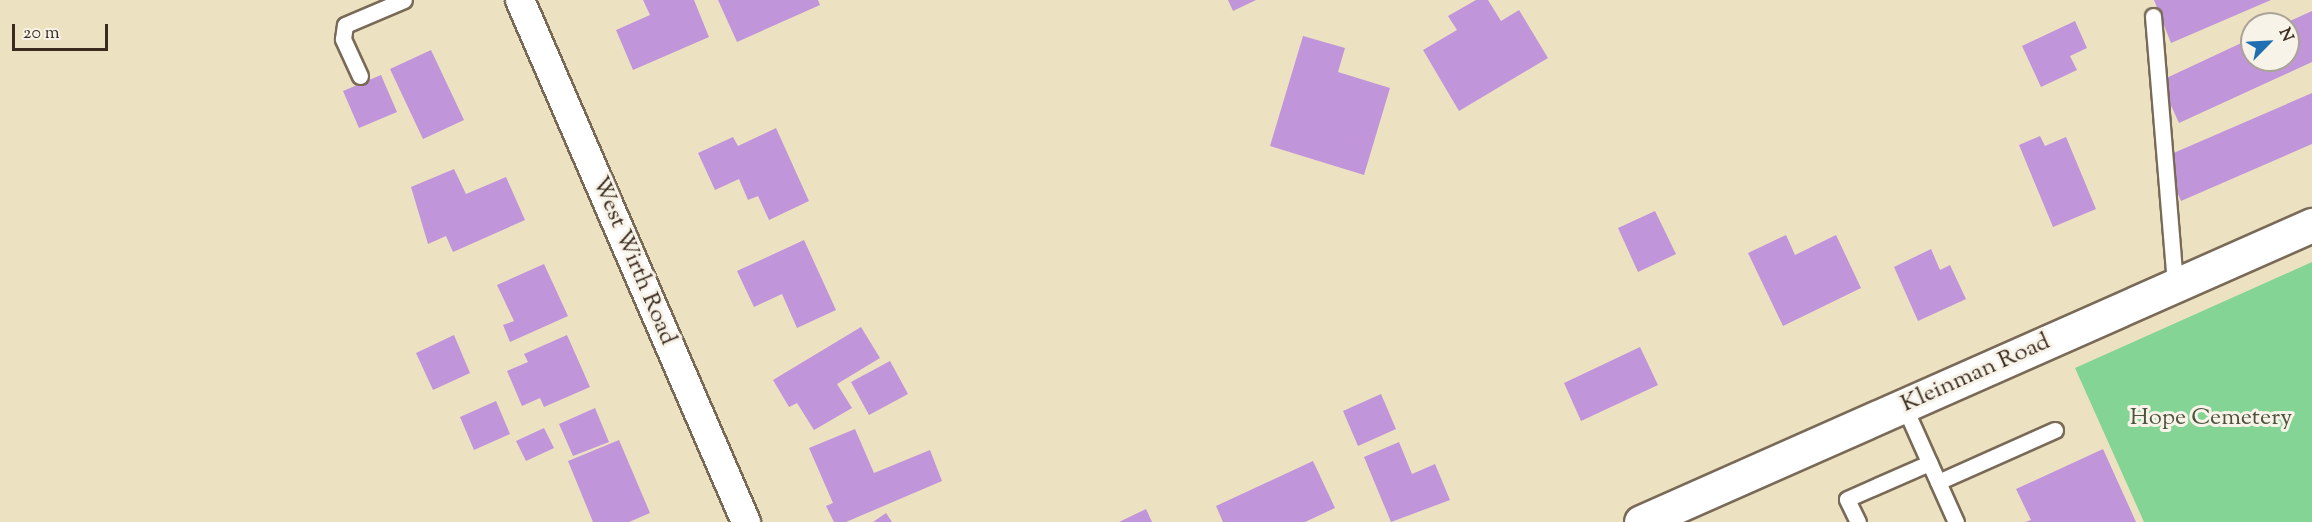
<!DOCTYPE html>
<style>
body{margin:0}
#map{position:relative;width:2312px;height:522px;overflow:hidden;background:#ece2c2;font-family:"Sorts Mill Goudy",serif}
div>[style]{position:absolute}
.green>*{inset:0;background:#84d495}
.building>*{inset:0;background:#c095da}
.roads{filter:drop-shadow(2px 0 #796a57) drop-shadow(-2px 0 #796a57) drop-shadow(0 2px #796a57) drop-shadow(0 -2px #796a57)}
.lane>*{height:15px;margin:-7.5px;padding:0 7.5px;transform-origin:7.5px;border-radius:7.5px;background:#fff}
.street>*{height:28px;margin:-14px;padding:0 14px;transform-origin:14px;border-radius:14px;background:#fff}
.secondary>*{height:33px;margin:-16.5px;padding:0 16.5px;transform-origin:16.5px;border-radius:16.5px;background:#fff}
span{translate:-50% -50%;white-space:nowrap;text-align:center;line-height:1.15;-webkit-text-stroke:6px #f7f3e8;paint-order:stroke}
.street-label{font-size:24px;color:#3b2a1e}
.park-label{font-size:24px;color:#4d543c}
.north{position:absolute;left:2240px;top:12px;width:60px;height:60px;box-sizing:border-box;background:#f7f3e8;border:2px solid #aca397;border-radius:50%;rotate:66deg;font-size:16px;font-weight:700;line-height:24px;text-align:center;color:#3b2a1e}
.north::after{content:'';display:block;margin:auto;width:21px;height:27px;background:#1f6fb2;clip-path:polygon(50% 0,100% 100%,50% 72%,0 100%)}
.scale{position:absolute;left:12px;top:24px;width:96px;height:27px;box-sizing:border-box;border:3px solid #3b2a1e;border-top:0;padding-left:8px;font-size:18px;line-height:21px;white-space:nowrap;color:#3b2a1e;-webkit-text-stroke:4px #f7f3e8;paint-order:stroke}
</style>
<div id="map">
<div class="green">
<i style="clip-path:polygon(2312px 262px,2312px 522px,2144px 522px,2075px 368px)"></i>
</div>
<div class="building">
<i style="clip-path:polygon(643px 0,694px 0,709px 37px,633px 70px,616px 30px,650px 15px)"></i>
<i style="clip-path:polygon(718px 0,818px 0,820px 5px,737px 42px)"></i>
<i style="clip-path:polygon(1228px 0,1256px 0,1233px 11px)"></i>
<i style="clip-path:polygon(1476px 0,1488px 0,1501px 21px,1519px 10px,1548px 58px,1459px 111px,1423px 50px,1457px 30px,1448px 16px)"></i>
<i style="clip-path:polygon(2154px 0,2271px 0,2171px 43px)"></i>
<i style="clip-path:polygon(2312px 11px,2312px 62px,2179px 123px,2160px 81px,2252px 38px,2252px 60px,2288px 60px,2288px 24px,2283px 24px)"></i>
<i style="clip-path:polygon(2075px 21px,2087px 48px,2070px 56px,2077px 70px,2041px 87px,2022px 46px)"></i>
<i style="clip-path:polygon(1303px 36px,1345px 48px,1338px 72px,1390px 88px,1364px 175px,1270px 146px)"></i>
<i style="clip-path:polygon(431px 50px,464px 120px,423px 139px,390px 69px)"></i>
<i style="clip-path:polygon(381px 75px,397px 112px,359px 128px,343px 91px)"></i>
<i style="clip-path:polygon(2312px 93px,2312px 144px,2181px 201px,2162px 158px)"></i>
<i style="clip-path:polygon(776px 128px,809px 201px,769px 220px,758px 196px,748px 200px,739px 179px,715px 190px,698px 153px,733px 137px,738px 146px)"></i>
<i style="clip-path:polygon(2040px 136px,2045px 146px,2066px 137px,2096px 209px,2053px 227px,2019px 145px)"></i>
<i style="clip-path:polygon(454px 169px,466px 194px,506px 177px,525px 220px,453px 252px,446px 236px,428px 244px,411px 187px)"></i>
<i style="clip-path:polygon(1655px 211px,1676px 254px,1638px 272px,1618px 228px)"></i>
<i style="clip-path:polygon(1786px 235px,1795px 255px,1836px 235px,1861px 288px,1783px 326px,1748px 253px)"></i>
<i style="clip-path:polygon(804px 240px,836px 310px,797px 328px,782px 294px,754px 307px,737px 271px)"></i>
<i style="clip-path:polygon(1931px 249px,1940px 270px,1950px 265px,1966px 299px,1918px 321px,1894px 267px)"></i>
<i style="clip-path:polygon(544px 264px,568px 316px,510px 342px,503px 325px,514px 321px,497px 285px)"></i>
<i style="clip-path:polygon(861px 327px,880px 358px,837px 384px,852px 408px,814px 430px,797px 403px,789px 407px,773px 380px)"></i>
<i style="clip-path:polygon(454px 335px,470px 373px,433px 390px,416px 353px)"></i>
<i style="clip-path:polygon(567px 335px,590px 387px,544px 407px,540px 398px,522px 406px,507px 371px,528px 362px,524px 354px)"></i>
<i style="clip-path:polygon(1640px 347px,1658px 385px,1581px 421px,1564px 383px)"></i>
<i style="clip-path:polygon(890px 361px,908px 394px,869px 415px,851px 382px)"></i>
<i style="clip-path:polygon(1381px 394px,1396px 429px,1358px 446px,1343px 411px)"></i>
<i style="clip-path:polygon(496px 401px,510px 434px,474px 450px,460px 417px)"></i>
<i style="clip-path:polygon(595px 408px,609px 442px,573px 456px,559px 424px)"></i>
<i style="clip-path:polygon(544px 428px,554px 448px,526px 461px,516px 441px)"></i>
<i style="clip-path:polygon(855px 429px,874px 473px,930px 450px,942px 481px,846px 522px,834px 522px,826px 506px,833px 503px,809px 448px)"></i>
<i style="clip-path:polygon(619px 440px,650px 513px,629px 522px,593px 522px,568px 461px)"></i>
<i style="clip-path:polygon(1399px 442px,1412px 474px,1435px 464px,1450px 500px,1391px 522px,1364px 457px)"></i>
<i style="clip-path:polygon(2103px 449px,2136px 522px,2025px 522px,2031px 520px,2016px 489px)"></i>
<i style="clip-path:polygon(1313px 461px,1335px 508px,1305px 522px,1223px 522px,1216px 506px)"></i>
<i style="clip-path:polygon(1146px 509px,1152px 522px,1119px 522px)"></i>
<i style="clip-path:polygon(886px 513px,892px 522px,873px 522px)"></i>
</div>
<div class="roads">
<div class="lane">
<i style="left:2153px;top:16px;width:271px;rotate:85.3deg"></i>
<i style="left:360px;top:76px;width:41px;rotate:-114.7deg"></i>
<i style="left:343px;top:39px;width:14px;rotate:-82deg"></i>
<i style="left:345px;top:25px;width:64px;rotate:-23deg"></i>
<i style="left:1904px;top:406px;width:127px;rotate:65.9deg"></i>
<i style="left:1938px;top:482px;width:128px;rotate:-24deg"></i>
<i style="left:1858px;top:522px;width:25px;rotate:-116deg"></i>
<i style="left:1847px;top:499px;width:90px;rotate:-23.7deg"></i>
</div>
<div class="street">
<i style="left:520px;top:0;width:569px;rotate:66.59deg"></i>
</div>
<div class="secondary">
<i style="left:1641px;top:522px;width:734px;rotate:-23.88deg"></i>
</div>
</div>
<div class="street-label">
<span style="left:633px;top:261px;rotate:67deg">West Wirth Road</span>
<span style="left:1976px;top:374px;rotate:-24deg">Kleinman Road</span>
</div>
<div class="park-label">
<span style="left:2211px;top:419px">Hope Cemetery</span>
</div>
<div class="north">N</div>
<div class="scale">20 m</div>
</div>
